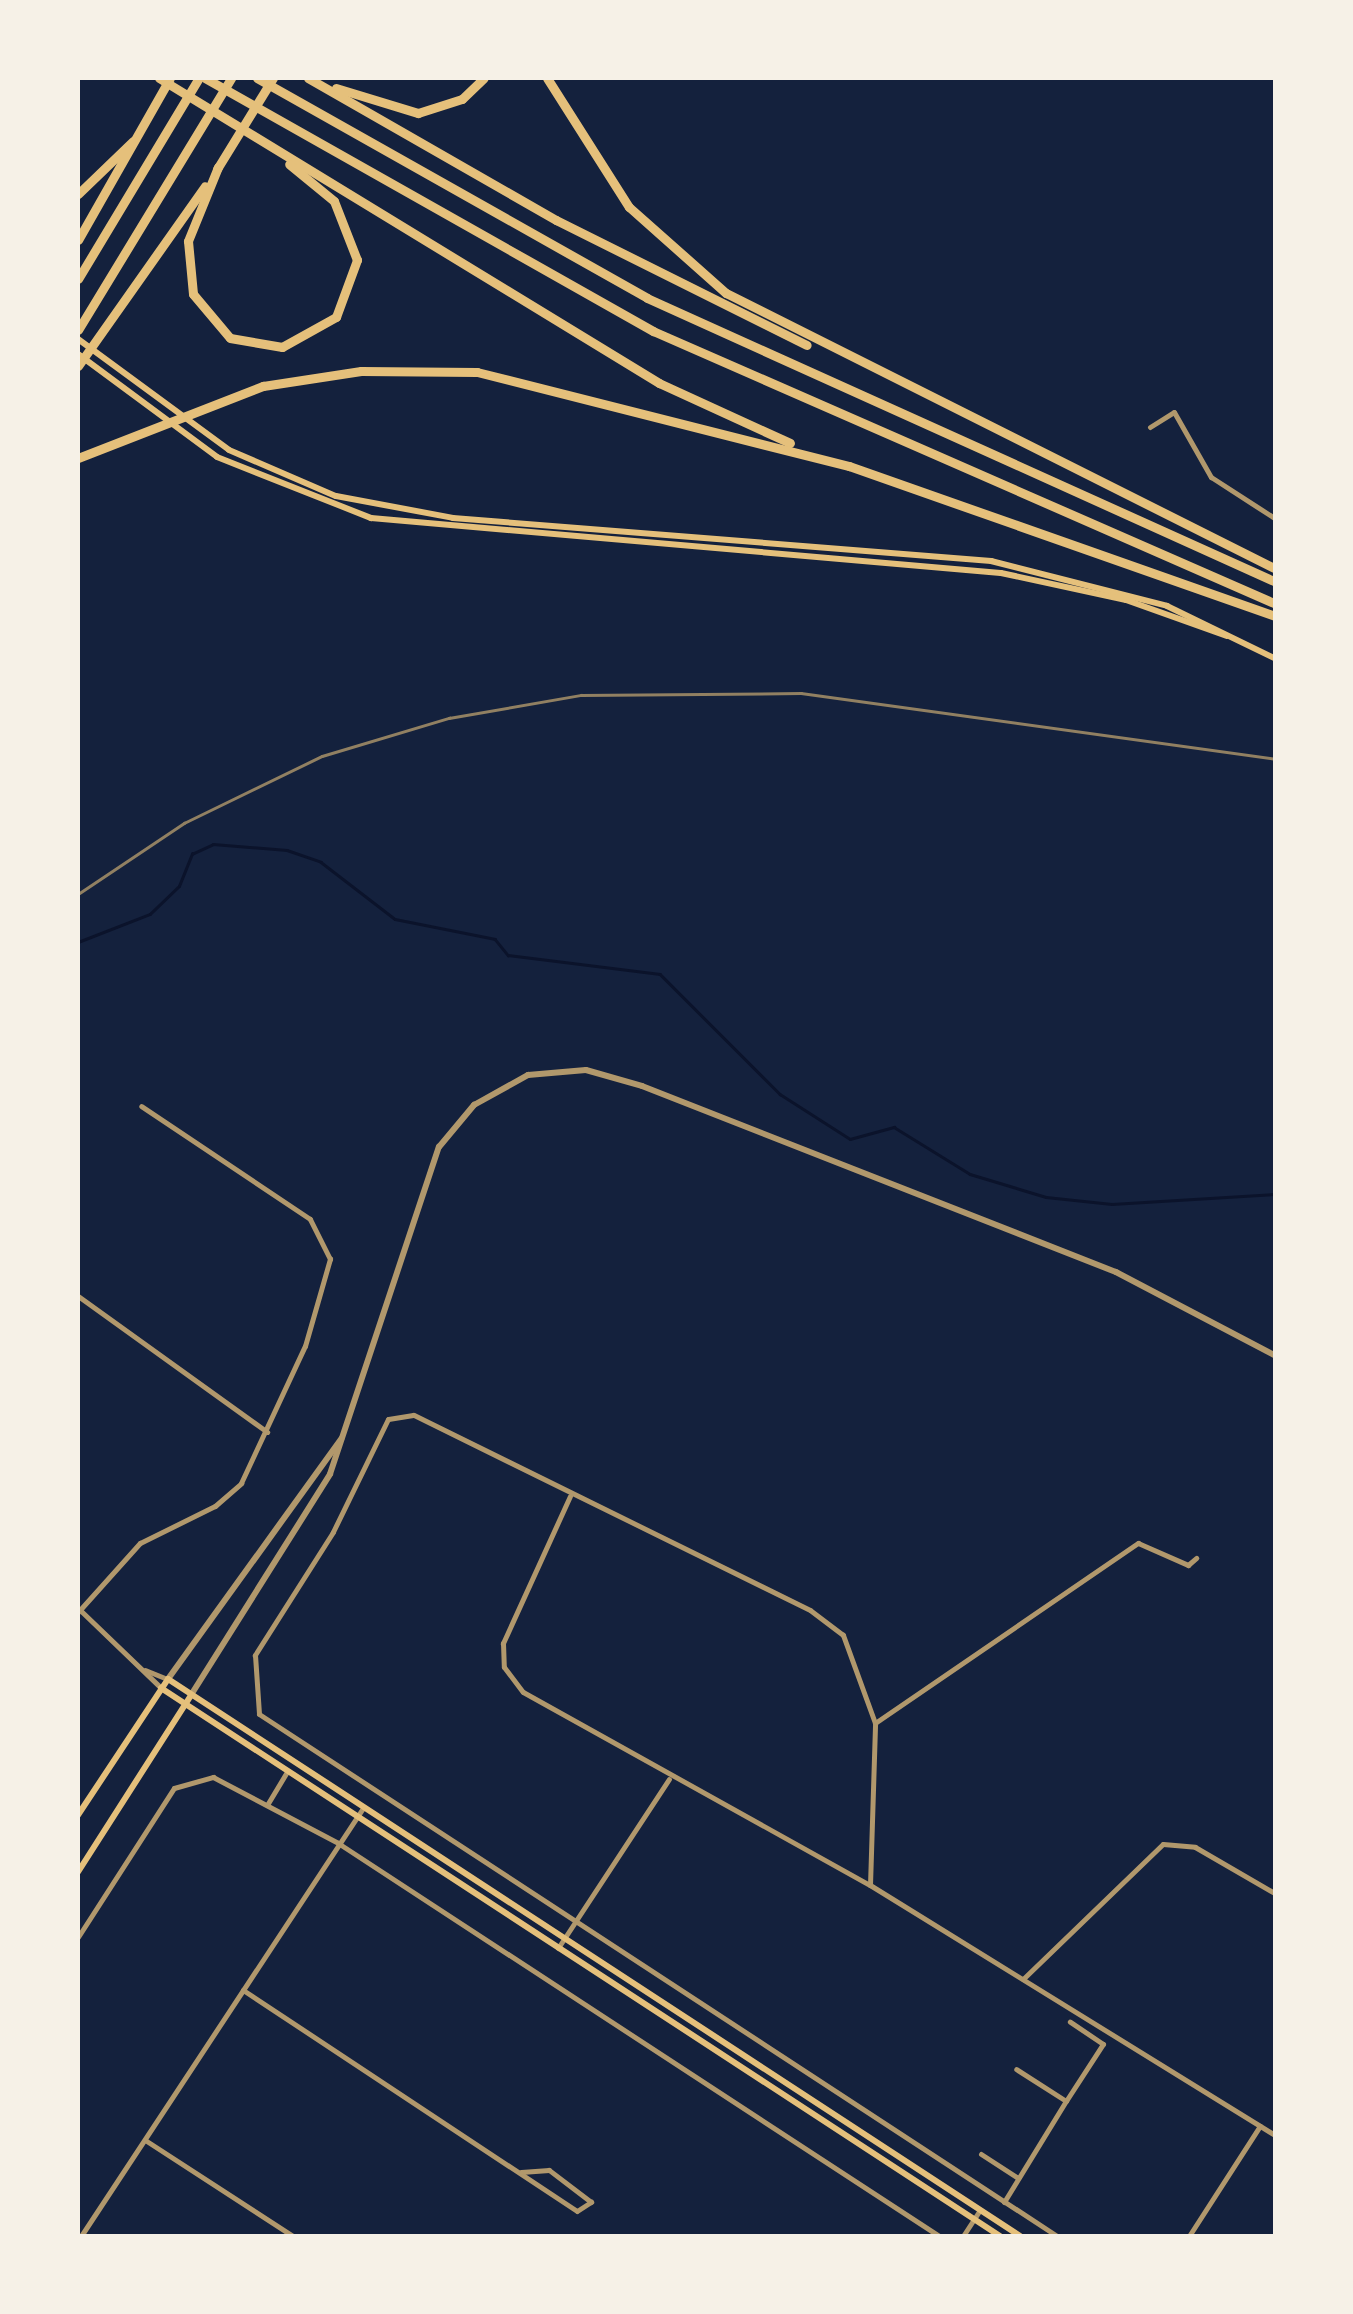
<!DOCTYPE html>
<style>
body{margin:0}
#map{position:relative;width:1353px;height:2314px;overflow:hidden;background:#14213d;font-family:Ubuntu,sans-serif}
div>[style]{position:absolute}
.stream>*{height:2.5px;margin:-1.25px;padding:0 1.25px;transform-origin:1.25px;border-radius:1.25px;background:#0b132b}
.minor>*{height:5px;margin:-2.5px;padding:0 2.5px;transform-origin:2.5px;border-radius:2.5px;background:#b1986c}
.tertiary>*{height:6px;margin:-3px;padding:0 3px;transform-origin:3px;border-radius:3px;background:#b1986c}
.secondary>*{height:6px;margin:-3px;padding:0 3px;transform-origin:3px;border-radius:3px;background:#e5c07b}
.motorway>*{height:9px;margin:-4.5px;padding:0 4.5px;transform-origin:4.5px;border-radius:4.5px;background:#e5c07b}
.rail>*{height:2.5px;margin:-1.25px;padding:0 1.25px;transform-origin:1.25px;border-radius:1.25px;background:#918062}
span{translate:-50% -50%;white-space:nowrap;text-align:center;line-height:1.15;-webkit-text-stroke:10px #f6f1e7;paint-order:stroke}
.frame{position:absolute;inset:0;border:80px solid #f6f1e7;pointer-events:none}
</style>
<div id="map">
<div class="stream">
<i style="left:78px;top:942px;width:77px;rotate:-21.3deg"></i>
<i style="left:150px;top:914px;width:40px;rotate:-44deg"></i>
<i style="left:179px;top:886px;width:35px;rotate:-68deg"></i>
<i style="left:192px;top:854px;width:23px;rotate:-25deg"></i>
<i style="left:213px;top:844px;width:74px;rotate:4.6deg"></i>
<i style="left:287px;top:850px;width:36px;rotate:19deg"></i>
<i style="left:321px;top:862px;width:93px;rotate:37.6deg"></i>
<i style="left:395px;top:919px;width:102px;rotate:11.3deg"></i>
<i style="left:495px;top:939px;width:21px;rotate:51deg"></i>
<i style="left:508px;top:955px;width:153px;rotate:7.1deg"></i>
<i style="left:660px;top:974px;width:170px;rotate:45deg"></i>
<i style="left:780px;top:1094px;width:83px;rotate:32.7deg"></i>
<i style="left:850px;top:1139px;width:46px;rotate:-15.3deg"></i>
<i style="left:894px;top:1127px;width:89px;rotate:31.7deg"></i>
<i style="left:970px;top:1174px;width:79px;rotate:16.8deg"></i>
<i style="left:1046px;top:1197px;width:66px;rotate:6.1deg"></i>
<i style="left:1112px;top:1204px;width:164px;rotate:-3.5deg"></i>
</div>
<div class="minor">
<i style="left:1150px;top:427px;width:28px;rotate:-32deg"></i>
<i style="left:1174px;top:412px;width:75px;rotate:60.4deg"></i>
<i style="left:1211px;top:477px;width:77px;rotate:32.9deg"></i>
<i style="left:78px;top:1296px;width:233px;rotate:35.7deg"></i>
<i style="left:570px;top:1496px;width:162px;rotate:114.5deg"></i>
<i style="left:503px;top:1643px;width:24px;rotate:88deg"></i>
<i style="left:504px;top:1667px;width:31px;rotate:53deg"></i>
<i style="left:523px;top:1692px;width:397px;rotate:29.1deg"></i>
<i style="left:870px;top:1885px;width:477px;rotate:31.7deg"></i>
<i style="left:80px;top:1610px;width:112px;rotate:43.9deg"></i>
<i style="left:78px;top:1612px;width:93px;rotate:-48.1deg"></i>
<i style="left:140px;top:1543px;width:84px;rotate:-26.3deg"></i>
<i style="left:215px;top:1506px;width:35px;rotate:-41deg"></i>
<i style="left:241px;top:1483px;width:151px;rotate:-65deg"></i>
<i style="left:305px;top:1346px;width:91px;rotate:-74deg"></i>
<i style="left:330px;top:1259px;width:45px;rotate:-116.6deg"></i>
<i style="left:310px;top:1219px;width:203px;rotate:-146.2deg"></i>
<i style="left:145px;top:1670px;width:24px;rotate:22deg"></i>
<i style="left:875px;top:1723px;width:319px;rotate:-34.4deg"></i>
<i style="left:1138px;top:1543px;width:55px;rotate:23.7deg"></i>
<i style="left:1188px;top:1565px;width:11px;rotate:-41deg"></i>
<i style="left:267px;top:1805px;width:39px;rotate:-59deg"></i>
<i style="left:870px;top:1885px;width:162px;rotate:-88.2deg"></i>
<i style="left:875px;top:1723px;width:94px;rotate:-110deg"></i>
<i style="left:843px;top:1635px;width:41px;rotate:-142.9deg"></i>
<i style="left:810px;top:1610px;width:442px;rotate:-153.8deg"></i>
<i style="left:413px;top:1415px;width:25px;rotate:171deg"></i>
<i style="left:388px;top:1419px;width:126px;rotate:116deg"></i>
<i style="left:333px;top:1532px;width:146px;rotate:122.4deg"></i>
<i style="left:255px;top:1655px;width:59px;rotate:86.1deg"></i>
<i style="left:259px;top:1714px;width:954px;rotate:33.19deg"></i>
<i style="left:78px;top:1937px;width:177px;rotate:-57.2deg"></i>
<i style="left:174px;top:1788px;width:41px;rotate:-15.8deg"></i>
<i style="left:213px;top:1777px;width:141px;rotate:27.8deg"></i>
<i style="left:338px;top:1843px;width:718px;rotate:33.18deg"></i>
<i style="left:558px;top:1948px;width:202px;rotate:-56.7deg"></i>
<i style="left:1023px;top:1979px;width:194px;rotate:-44deg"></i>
<i style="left:1163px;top:1844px;width:32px;rotate:5deg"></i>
<i style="left:1195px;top:1847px;width:94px;rotate:30.1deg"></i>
<i style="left:243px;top:1990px;width:400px;rotate:33.5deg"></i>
<i style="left:577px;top:2211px;width:17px;rotate:-33deg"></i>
<i style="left:591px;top:2202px;width:53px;rotate:-142.7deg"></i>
<i style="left:549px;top:2170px;width:28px;rotate:176deg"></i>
<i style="left:1066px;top:2101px;width:68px;rotate:-57deg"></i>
<i style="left:1103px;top:2044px;width:40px;rotate:-146deg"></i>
<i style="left:145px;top:2140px;width:176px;rotate:33deg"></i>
<i style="left:981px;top:2154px;width:44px;rotate:33deg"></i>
<i style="left:1004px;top:2202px;width:119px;rotate:-58.5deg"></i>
<i style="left:1066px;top:2101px;width:59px;rotate:-147.4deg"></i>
<i style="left:81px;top:2236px;width:513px;rotate:-56.62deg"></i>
<i style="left:963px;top:2236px;width:31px;rotate:-57deg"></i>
<i style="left:1189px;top:2236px;width:131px;rotate:-57.2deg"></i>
</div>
<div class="tertiary">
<i style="left:168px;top:1679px;width:296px;rotate:-54.2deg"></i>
<i style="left:191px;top:1695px;width:261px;rotate:-57.8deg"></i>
<i style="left:330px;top:1474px;width:345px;rotate:-71.6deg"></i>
<i style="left:439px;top:1147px;width:55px;rotate:-50.2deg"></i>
<i style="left:474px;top:1105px;width:62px;rotate:-29.1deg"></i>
<i style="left:528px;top:1075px;width:58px;rotate:-4.9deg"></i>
<i style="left:586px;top:1070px;width:58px;rotate:15.9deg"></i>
<i style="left:642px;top:1086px;width:509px;rotate:21.43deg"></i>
<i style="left:1116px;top:1272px;width:181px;rotate:27.7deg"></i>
</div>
<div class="secondary">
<i style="left:78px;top:339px;width:187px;rotate:36.3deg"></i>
<i style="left:229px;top:450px;width:116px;rotate:23.3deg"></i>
<i style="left:336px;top:496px;width:119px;rotate:10.6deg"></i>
<i style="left:453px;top:518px;width:540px;rotate:4.57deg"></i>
<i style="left:991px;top:561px;width:182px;rotate:14.3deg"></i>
<i style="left:1167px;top:606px;width:121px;rotate:25.9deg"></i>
<i style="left:78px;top:354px;width:173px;rotate:36.5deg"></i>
<i style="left:217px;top:457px;width:166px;rotate:21.6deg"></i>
<i style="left:371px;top:518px;width:632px;rotate:4.99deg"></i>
<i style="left:1001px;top:573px;width:128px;rotate:12.2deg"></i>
<i style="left:1126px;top:600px;width:107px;rotate:19.6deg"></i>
<i style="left:161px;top:1688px;width:1002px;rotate:33.15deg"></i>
<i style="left:78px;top:1815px;width:163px;rotate:-56.5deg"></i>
<i style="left:168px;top:1679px;width:1018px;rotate:33.17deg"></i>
<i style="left:78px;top:1872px;width:210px;rotate:-57.4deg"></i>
</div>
<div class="motorway">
<i style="left:159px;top:78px;width:586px;rotate:31.38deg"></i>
<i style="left:659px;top:383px;width:144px;rotate:24.6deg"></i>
<i style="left:205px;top:78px;width:515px;rotate:29.45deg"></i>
<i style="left:653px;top:331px;width:680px;rotate:23.66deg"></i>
<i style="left:257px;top:78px;width:448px;rotate:29.4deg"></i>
<i style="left:647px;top:298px;width:690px;rotate:24.3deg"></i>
<i style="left:308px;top:78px;width:286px;rotate:29.8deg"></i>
<i style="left:556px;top:220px;width:280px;rotate:26.5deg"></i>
<i style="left:547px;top:78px;width:153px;rotate:57.6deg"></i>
<i style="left:629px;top:207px;width:130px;rotate:41.6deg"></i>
<i style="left:726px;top:293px;width:615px;rotate:26.65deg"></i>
<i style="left:336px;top:88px;width:86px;rotate:17deg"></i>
<i style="left:418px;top:113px;width:46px;rotate:-17.7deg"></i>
<i style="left:462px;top:99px;width:30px;rotate:-44deg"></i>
<i style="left:218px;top:167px;width:80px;rotate:112.1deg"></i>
<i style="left:188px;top:241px;width:53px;rotate:84.6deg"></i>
<i style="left:193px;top:294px;width:57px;rotate:49.9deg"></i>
<i style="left:230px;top:338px;width:53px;rotate:9.8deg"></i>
<i style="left:282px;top:347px;width:62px;rotate:-29.1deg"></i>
<i style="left:336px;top:317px;width:61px;rotate:-69.8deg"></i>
<i style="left:357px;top:260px;width:63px;rotate:-111.3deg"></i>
<i style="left:334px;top:201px;width:58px;rotate:-140.6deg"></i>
<i style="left:217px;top:169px;width:107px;rotate:-58.4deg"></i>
<i style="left:78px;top:194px;width:76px;rotate:-43.9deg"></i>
<i style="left:78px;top:240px;width:186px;rotate:-60.4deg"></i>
<i style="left:78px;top:279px;width:235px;rotate:-59deg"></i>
<i style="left:78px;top:330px;width:295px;rotate:-58.7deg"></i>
<i style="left:78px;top:366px;width:220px;rotate:-54.8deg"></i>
<i style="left:78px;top:458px;width:199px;rotate:-21.3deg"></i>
<i style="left:263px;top:386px;width:99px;rotate:-8.7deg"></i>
<i style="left:361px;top:371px;width:116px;rotate:0.5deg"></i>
<i style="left:477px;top:372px;width:384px;rotate:14.2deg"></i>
<i style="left:849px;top:466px;width:453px;rotate:19.4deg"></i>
</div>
<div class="rail">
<i style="left:78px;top:894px;width:128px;rotate:-33.8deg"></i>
<i style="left:184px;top:823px;width:153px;rotate:-25.9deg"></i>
<i style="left:322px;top:756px;width:133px;rotate:-16.7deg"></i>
<i style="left:449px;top:718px;width:134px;rotate:-9.9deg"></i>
<i style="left:581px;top:695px;width:220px;rotate:-0.5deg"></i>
<i style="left:801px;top:693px;width:480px;rotate:7.9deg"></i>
</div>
<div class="frame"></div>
</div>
